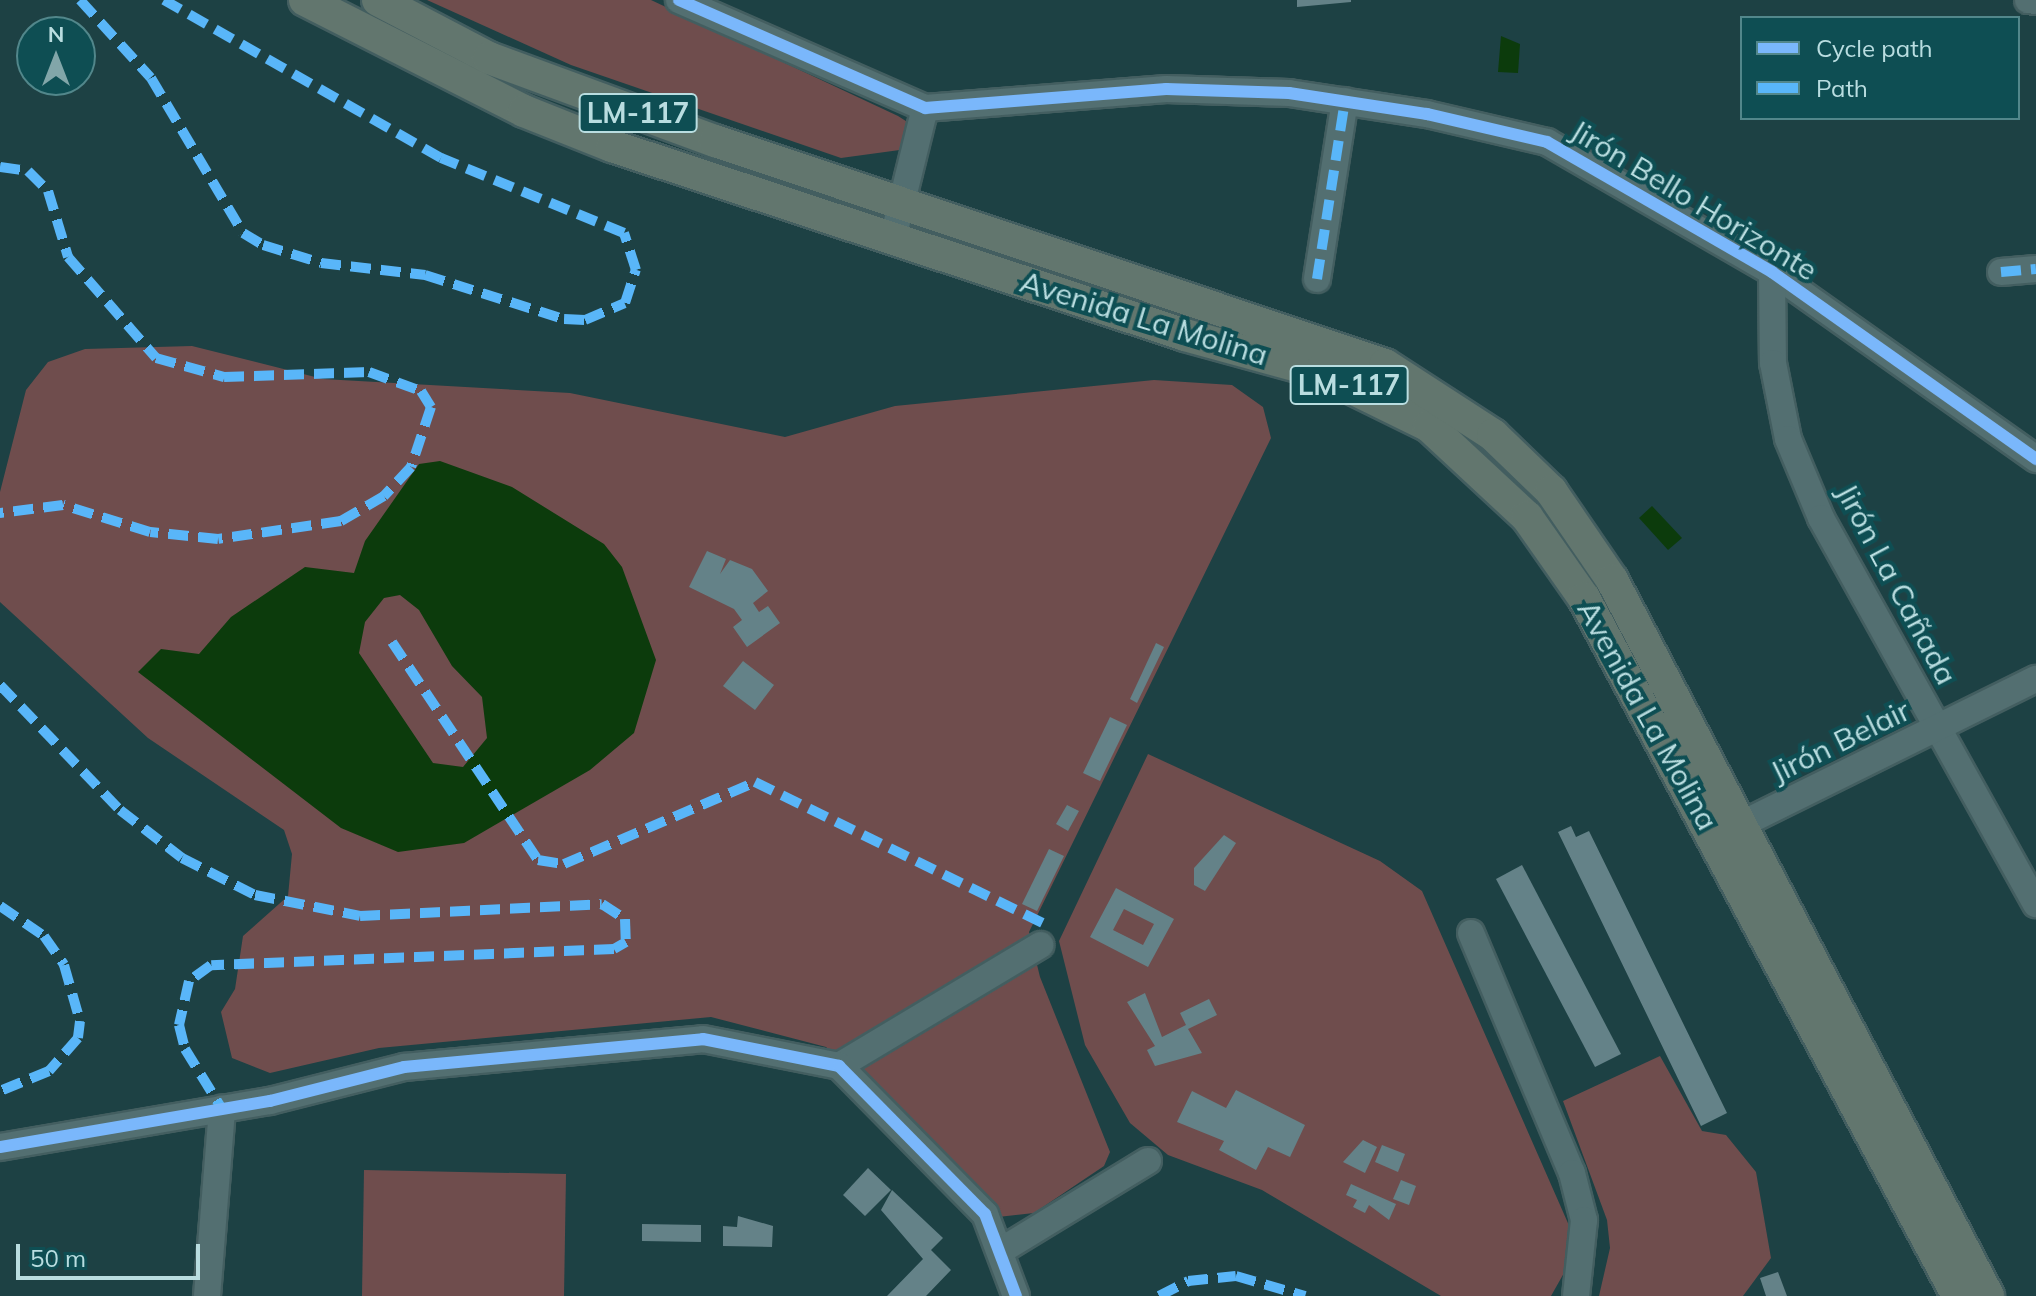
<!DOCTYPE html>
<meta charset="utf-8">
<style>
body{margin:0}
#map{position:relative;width:2036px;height:1296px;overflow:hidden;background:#1d4144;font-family:Mulish,sans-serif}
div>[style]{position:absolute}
.green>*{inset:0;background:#6f4d4d}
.water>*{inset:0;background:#0c3b0c}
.building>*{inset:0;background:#648288}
.roads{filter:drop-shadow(2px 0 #435e60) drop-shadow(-2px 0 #435e60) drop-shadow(0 2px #435e60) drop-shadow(0 -2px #435e60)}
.minor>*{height:26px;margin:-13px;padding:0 13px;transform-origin:13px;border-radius:13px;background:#536f71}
.major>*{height:32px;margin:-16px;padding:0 16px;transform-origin:16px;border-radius:16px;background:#62766e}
.quiet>*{height:10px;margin-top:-5px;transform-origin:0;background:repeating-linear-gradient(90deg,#59b6f9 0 20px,transparent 0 30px)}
.cycleway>*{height:12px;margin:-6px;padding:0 6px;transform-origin:6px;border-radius:6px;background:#7ab7fb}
span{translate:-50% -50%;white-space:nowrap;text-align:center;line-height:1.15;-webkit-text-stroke:8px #0e4e53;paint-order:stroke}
.shield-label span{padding:2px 6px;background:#0e4e53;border:2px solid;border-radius:6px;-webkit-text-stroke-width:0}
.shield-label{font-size:28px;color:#b9dde0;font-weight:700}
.street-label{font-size:30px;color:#b9dde0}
.legend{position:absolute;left:1740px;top:16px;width:280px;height:104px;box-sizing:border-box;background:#0e4e53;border:2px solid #52878b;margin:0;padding:10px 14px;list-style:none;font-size:24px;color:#b9dde0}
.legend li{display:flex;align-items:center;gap:16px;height:40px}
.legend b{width:40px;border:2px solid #52878b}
.north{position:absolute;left:16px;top:16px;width:80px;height:80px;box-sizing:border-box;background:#0e4e53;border:2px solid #52878b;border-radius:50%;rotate:0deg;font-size:22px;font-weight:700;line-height:32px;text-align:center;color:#b9dde0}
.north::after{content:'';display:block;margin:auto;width:28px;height:36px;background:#82a6a9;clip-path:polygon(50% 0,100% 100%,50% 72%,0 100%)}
.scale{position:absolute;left:16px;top:1244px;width:184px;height:36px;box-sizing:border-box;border:4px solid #b9dde0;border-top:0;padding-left:10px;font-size:24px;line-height:28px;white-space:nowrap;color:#b9dde0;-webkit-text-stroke:6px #0e4e53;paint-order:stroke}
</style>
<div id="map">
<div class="green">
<i style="clip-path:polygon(427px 0,651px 0,898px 116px,912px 125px,907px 149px,841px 158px,571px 65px)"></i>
<i style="clip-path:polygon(192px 346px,323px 379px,570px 393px,785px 437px,895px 406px,1154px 380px,1232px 385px,1263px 407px,1271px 438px,1029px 932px,1040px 977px,1110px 1152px,1104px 1166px,1034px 1213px,998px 1217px,902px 1112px,826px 1047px,711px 1017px,379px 1048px,270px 1073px,232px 1058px,221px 1012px,235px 989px,243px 936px,288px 896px,292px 854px,284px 830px,148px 738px,0 602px,0 492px,26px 390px,48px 362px,85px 349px)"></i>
<i style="clip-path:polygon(1148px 754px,1380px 861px,1422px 891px,1571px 1230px,1564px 1273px,1551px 1296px,1441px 1296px,1262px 1190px,1168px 1155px,1130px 1123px,1085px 1045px,1059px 941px)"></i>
<i style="clip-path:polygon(1660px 1056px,1702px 1131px,1726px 1135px,1756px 1172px,1771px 1258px,1743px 1296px,1599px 1296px,1610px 1248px,1607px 1220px,1563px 1101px)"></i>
<i style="clip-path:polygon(364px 1170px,566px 1174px,564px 1296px,362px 1296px)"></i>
</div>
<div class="water">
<i style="clip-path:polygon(1501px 36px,1520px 44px,1518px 73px,1498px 72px)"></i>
<i style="clip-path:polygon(evenodd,440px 461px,512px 487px,604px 544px,622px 567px,656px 660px,634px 733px,590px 770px,464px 843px,398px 852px,341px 828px,138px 672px,161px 649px,199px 654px,231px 617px,305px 567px,354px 573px,365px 541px,419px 464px,440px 461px,400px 595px,419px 610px,452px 666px,482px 697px,487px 738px,463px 767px,433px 763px,359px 653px,365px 622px,384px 598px,400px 595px)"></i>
<i style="clip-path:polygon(1652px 506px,1682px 538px,1668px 550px,1639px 518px)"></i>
</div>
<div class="building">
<i style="clip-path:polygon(1297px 0,1351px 0,1351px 2px,1297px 7px)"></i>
<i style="clip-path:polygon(707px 551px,726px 559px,720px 574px,730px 560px,752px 569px,768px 591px,753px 603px,759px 612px,768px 606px,780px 623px,747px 647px,733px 627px,742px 620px,734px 609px,689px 587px)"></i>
<i style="clip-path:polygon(1156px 643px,1164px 647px,1137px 703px,1130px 699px)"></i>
<i style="clip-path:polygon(743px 661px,774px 685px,755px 710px,723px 686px)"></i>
<i style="clip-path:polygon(1110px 717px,1127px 725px,1100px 781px,1083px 773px)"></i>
<i style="clip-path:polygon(1067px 805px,1079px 811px,1068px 831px,1056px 824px)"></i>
<i style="clip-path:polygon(1571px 826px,1576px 837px,1589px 831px,1727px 1113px,1701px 1126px,1558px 832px)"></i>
<i style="clip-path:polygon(1224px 835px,1236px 843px,1205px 891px,1194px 885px,1194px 868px)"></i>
<i style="clip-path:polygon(1049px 849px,1064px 856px,1037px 911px,1022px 904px)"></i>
<i style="clip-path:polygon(1522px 865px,1621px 1054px,1595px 1067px,1496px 879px)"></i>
<i style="clip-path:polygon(evenodd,1116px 888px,1174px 919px,1148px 967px,1090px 937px,1116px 888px,1124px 909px,1154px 924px,1143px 945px,1113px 930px,1124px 909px)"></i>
<i style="clip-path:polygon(1145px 993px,1162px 1037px,1186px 1025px,1180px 1013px,1209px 999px,1217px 1015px,1188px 1029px,1202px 1053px,1155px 1066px,1147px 1050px,1155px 1046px,1127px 1002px)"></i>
<i style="clip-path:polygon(1236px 1090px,1305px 1125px,1290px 1157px,1268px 1147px,1256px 1170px,1219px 1150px,1224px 1141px,1177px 1122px,1192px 1091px,1226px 1108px)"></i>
<i style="clip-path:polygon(1363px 1140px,1377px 1147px,1365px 1173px,1343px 1162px)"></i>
<i style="clip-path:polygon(1382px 1145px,1405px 1154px,1398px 1172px,1375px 1162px)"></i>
<i style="clip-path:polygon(868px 1168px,891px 1190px,865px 1216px,843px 1195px)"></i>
<i style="clip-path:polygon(1401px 1180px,1416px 1186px,1409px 1205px,1393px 1199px)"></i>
<i style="clip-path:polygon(1351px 1184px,1396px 1204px,1389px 1220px,1369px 1205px,1365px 1213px,1353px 1207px,1357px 1200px,1346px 1195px)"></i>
<i style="clip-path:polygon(892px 1190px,943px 1238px,931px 1250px,951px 1270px,926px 1296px,887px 1296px,923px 1259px,881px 1210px)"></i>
<i style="clip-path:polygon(738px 1216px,773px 1226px,772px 1247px,723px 1246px,723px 1226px,737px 1227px)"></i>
<i style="clip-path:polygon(642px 1224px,701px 1225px,701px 1242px,642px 1241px)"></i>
<i style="clip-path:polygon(1778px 1272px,1787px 1296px,1766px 1296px,1760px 1278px)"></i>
</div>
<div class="roads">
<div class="minor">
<i style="left:679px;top:0;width:269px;rotate:23.7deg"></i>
<i style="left:925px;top:108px;width:242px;rotate:-4.5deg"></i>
<i style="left:1166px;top:89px;width:123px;rotate:1.9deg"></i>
<i style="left:1289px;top:93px;width:140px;rotate:8.7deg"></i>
<i style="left:1427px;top:114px;width:123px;rotate:13.1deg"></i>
<i style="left:1547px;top:142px;width:260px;rotate:30deg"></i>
<i style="left:1772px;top:272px;width:324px;rotate:35.3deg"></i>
<i style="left:2028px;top:0;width:8px;rotate:7deg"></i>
<i style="left:893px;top:238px;width:134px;rotate:-76.2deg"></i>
<i style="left:1772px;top:272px;width:91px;rotate:89.4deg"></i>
<i style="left:1773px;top:363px;width:77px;rotate:78.8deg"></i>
<i style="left:1788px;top:439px;width:86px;rotate:67.3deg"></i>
<i style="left:1821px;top:518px;width:442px;rotate:60.9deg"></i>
<i style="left:2001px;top:272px;width:35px;rotate:-5deg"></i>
<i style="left:1317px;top:279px;width:180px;rotate:-81.1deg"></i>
<i style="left:1726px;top:832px;width:346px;rotate:-26.3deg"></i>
<i style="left:1471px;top:933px;width:260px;rotate:67.2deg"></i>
<i style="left:1572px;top:1173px;width:49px;rotate:75.7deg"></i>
<i style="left:1584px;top:1220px;width:76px;rotate:96deg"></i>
<i style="left:839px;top:1066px;width:235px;rotate:-31deg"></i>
<i style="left:0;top:1147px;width:274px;rotate:-9.7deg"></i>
<i style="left:270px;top:1101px;width:138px;rotate:-14.2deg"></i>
<i style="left:404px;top:1067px;width:300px;rotate:-5.3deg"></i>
<i style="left:703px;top:1039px;width:139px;rotate:11.2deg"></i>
<i style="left:839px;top:1066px;width:208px;rotate:45.4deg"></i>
<i style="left:985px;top:1214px;width:88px;rotate:69.3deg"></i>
<i style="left:1002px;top:1250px;width:171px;rotate:-31.4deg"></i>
<i style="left:207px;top:1296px;width:188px;rotate:-85.4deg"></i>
</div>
<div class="major">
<i style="left:305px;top:0;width:246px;rotate:26.9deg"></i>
<i style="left:524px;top:111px;width:95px;rotate:21.7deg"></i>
<i style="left:612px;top:146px;width:603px;rotate:18.25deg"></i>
<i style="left:1185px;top:335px;width:139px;rotate:15.4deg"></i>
<i style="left:1319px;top:372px;width:123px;rotate:26.1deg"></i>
<i style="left:1429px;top:426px;width:134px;rotate:42.9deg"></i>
<i style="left:1527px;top:517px;width:99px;rotate:54.9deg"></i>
<i style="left:1584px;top:598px;width:792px;rotate:61.82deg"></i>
<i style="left:378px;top:0;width:125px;rotate:27.6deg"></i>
<i style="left:489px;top:58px;width:241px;rotate:20.2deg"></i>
<i style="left:715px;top:141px;width:706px;rotate:18.49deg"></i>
<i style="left:1385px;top:365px;width:129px;rotate:32.9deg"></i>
<i style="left:1493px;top:435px;width:81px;rotate:44deg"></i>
<i style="left:1551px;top:491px;width:108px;rotate:55.6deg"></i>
<i style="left:1612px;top:580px;width:809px;rotate:62.29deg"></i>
</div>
</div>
<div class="quiet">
<i style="left:80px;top:0;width:105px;rotate:47.7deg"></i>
<i style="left:151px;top:78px;width:180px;rotate:59.3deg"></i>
<i style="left:243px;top:233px;width:23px;rotate:31deg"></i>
<i style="left:263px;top:245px;width:61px;rotate:17.2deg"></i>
<i style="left:321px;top:263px;width:105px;rotate:6.6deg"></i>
<i style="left:425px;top:275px;width:146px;rotate:17.6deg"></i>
<i style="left:564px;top:319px;width:21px;rotate:3deg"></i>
<i style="left:585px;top:320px;width:43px;rotate:-23deg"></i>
<i style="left:625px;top:303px;width:35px;rotate:-72deg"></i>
<i style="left:636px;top:270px;width:39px;rotate:-108deg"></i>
<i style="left:624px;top:233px;width:198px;rotate:-157.7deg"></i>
<i style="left:441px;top:158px;width:319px;rotate:-150.3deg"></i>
<i style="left:0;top:167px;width:28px;rotate:8deg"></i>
<i style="left:28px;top:171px;width:28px;rotate:45deg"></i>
<i style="left:48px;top:191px;width:69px;rotate:73.1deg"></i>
<i style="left:68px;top:257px;width:134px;rotate:48.9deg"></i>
<i style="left:156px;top:358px;width:71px;rotate:15.6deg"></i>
<i style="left:224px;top:377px;width:145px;rotate:-2deg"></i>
<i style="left:369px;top:372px;width:55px;rotate:20.1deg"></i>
<i style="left:421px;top:391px;width:19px;rotate:58deg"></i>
<i style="left:431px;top:407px;width:63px;rotate:108.4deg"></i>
<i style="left:411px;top:467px;width:40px;rotate:133deg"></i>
<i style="left:384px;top:496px;width:50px;rotate:149.8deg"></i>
<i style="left:341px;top:521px;width:124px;rotate:171.7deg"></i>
<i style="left:218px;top:539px;width:68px;rotate:-174.1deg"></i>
<i style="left:150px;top:532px;width:91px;rotate:-162.8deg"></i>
<i style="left:63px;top:505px;width:64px;rotate:172.8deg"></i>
<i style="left:2001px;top:272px;width:35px;rotate:-5deg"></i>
<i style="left:1317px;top:279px;width:180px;rotate:-81.1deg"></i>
<i style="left:392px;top:642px;width:262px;rotate:56.2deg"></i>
<i style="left:538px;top:860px;width:26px;rotate:9deg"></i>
<i style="left:564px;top:864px;width:208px;rotate:-23.2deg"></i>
<i style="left:755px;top:782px;width:330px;rotate:26.1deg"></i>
<i style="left:0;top:685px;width:173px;rotate:46.2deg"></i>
<i style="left:120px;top:810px;width:78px;rotate:37.7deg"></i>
<i style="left:182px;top:858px;width:82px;rotate:26.9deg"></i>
<i style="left:255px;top:895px;width:107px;rotate:11.3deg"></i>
<i style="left:360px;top:916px;width:242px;rotate:-2.8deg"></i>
<i style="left:602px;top:904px;width:27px;rotate:33deg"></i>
<i style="left:625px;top:919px;width:23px;rotate:88deg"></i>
<i style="left:626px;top:942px;width:14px;rotate:150deg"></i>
<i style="left:614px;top:949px;width:403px;rotate:177.7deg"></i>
<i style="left:211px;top:965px;width:27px;rotate:144deg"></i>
<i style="left:189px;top:981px;width:45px;rotate:102.8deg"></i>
<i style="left:179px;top:1025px;width:25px;rotate:76deg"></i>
<i style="left:185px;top:1049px;width:70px;rotate:58.3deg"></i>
<i style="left:0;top:906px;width:53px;rotate:34.3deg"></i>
<i style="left:44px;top:936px;width:35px;rotate:55deg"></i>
<i style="left:64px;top:965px;width:58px;rotate:74.1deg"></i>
<i style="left:80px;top:1021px;width:17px;rotate:97deg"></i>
<i style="left:78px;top:1038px;width:44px;rotate:131.3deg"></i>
<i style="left:49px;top:1071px;width:53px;rotate:157.8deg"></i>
<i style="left:1159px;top:1296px;width:33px;rotate:-27deg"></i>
<i style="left:1188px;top:1281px;width:48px;rotate:-5.9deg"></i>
<i style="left:1236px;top:1276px;width:72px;rotate:16.2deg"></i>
</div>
<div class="cycleway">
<i style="left:679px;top:0;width:269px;rotate:23.7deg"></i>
<i style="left:925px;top:108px;width:242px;rotate:-4.5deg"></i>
<i style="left:1166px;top:89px;width:123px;rotate:1.9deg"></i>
<i style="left:1289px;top:93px;width:140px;rotate:8.7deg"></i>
<i style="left:1427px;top:114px;width:123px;rotate:13.1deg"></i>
<i style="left:1547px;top:142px;width:260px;rotate:30deg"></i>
<i style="left:1772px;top:272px;width:324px;rotate:35.3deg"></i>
<i style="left:0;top:1147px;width:274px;rotate:-9.7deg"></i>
<i style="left:270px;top:1101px;width:138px;rotate:-14.2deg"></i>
<i style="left:404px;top:1067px;width:300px;rotate:-5.3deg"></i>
<i style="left:703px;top:1039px;width:139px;rotate:11.2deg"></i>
<i style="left:839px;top:1066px;width:208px;rotate:45.4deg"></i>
<i style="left:985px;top:1214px;width:88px;rotate:69.3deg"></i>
</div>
<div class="shield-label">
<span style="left:638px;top:113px">LM-117</span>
<span style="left:1349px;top:385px">LM-117</span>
</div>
<div class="street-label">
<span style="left:1694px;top:200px;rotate:31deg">Jirón Bello Horizonte</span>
<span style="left:1144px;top:318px;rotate:17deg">Avenida La Molina</span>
<span style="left:1897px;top:584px;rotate:62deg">Jirón La Cañada</span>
<span style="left:1648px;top:715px;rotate:61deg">Avenida La Molina</span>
<span style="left:1840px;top:741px;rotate:-26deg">Jirón Belair</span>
</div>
<ul class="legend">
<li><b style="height:10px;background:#7ab7fb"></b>Cycle path</li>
<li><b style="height:10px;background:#59b6f9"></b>Path</li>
</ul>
<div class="north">N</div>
<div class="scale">50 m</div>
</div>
